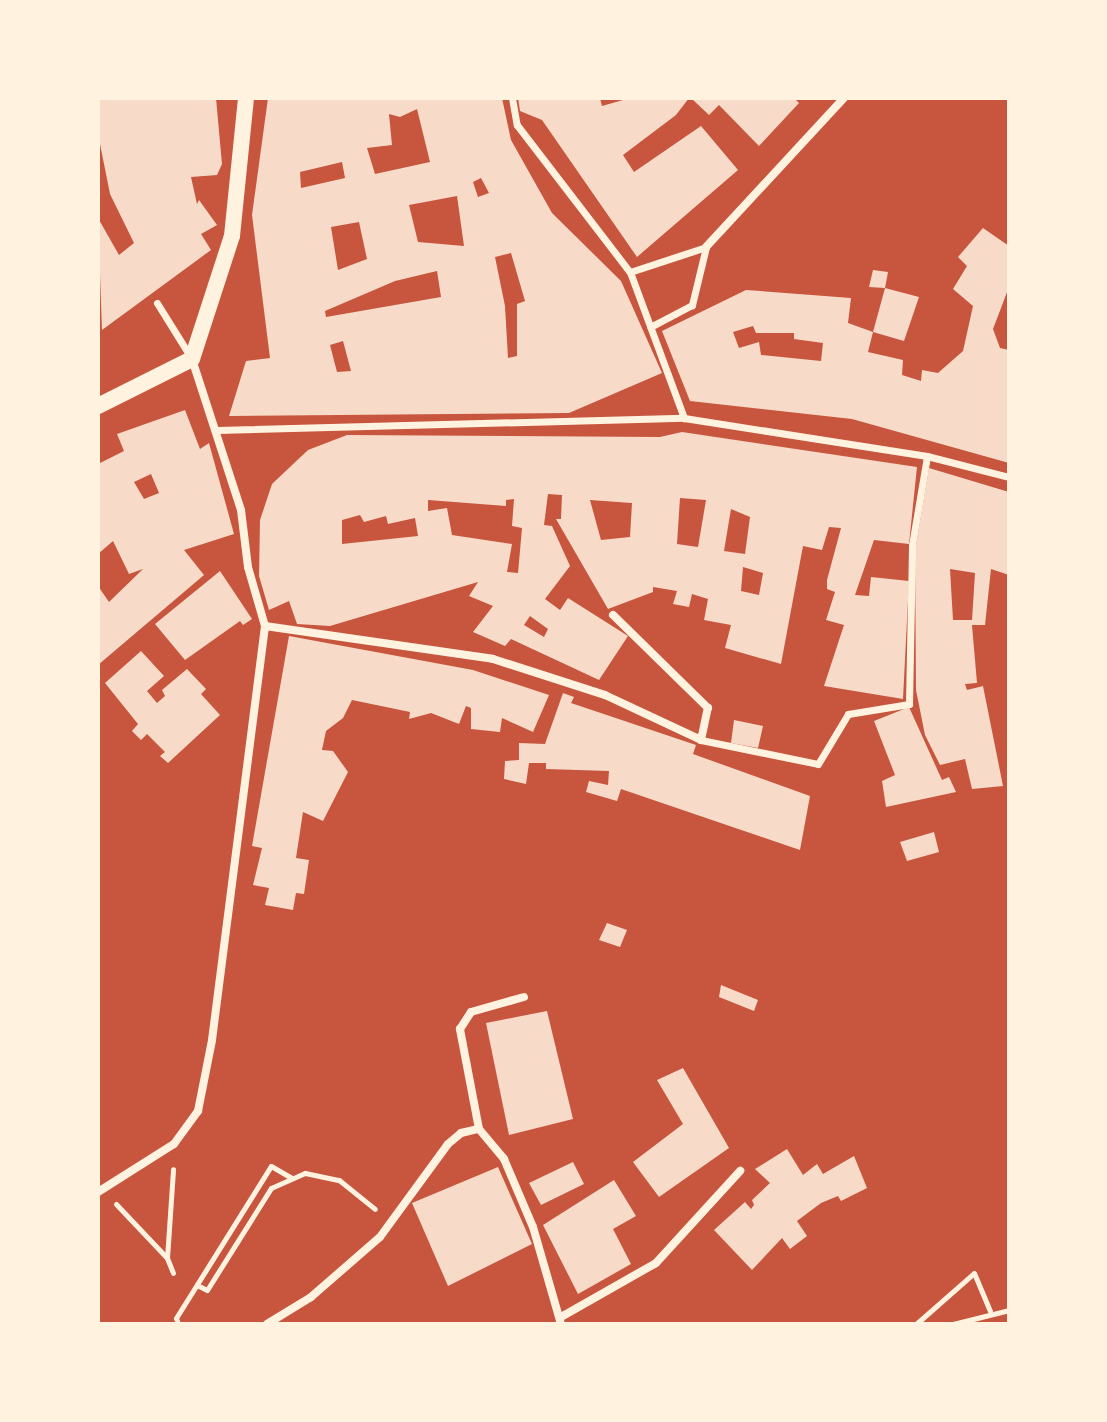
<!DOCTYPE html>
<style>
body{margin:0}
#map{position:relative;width:1107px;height:1422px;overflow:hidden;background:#c8553d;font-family:"Source Sans 3",sans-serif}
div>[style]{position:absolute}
.building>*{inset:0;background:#f7dbc8}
.path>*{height:5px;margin:-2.5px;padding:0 2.5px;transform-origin:2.5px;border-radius:2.5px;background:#fff3e0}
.pedestrian>*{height:7px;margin:-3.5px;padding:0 3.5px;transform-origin:3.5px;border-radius:3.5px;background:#fff3e0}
.minor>*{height:8px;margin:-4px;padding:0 4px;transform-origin:4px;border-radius:4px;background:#fff3e0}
.secondary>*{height:16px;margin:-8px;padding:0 8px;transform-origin:8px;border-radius:8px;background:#fff3e0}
span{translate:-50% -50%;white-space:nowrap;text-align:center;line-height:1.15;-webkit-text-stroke:6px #fff3e0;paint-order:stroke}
.frame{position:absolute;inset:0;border:100px solid #fff3e0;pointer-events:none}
</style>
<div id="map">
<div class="building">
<i style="clip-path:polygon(98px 98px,216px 98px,222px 164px,217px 175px,191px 177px,197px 204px,199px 200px,217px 225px,201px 234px,211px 250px,102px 330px,98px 218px,119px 255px,134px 243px,110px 194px,98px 134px)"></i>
<i style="clip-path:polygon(evenodd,268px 98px,502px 98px,511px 140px,552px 213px,621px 281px,662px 373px,569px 413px,229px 416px,246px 361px,270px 358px,252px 215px,268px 98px,417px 109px,430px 162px,375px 174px,367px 148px,392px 145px,389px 114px,400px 117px,417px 109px,268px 98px,342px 162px,345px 178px,301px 188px,300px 172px,342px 162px,268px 98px,481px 178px,489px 193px,478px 197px,473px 182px,481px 178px,268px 98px,457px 196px,464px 246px,418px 242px,409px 205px,457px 196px,268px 98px,359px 222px,367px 259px,338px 270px,331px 227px,359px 222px,268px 98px,511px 253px,525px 301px,517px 304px,517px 356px,508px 358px,505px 306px,495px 257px,511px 253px,268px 98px,437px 271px,441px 297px,326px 317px,325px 311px,395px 281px,437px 271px,268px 98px,343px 341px,351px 371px,337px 372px,330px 345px,343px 341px)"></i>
<i style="clip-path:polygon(518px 98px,600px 98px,602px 106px,630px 98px,689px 98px,676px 115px,623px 155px,634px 172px,701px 126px,738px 170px,637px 257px,542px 120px,520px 111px)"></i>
<i style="clip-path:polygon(691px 98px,794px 98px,799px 103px,759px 146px,719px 105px,709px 115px)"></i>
<i style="clip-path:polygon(evenodd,983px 228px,1009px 246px,1009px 287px,993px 329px,1000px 348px,1009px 350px,1009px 463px,852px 419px,690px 401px,662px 331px,746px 290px,851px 298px,848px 323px,873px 332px,868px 352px,903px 360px,902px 375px,921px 381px,922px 370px,938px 373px,963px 351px,973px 306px,953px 289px,967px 266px,958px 257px,983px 228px,753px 326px,756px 333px,794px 333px,794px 339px,823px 343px,821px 361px,761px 355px,759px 342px,739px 348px,733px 332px,753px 326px)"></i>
<i style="clip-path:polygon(873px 270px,888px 272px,885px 288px,869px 287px)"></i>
<i style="clip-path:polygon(885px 288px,919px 297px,904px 341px,873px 332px)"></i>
<i style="clip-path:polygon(evenodd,185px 410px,200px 449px,209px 443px,234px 534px,184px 550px,204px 575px,98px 665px,98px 586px,109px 602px,143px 569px,129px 574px,113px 541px,98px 554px,98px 464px,124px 451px,117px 434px,185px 410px,151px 474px,159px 493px,144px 499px,134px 482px,151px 474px)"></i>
<i style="clip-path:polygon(evenodd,682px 432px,917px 467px,909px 544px,874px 540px,855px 595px,869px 596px,871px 577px,909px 581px,903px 699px,824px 686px,844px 625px,826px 620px,835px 592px,827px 589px,827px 580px,841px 528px,829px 527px,822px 550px,803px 546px,781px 664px,725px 648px,731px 625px,704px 620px,708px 599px,692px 594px,689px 607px,673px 604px,677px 591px,653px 587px,653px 592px,608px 609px,556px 519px,561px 519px,562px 495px,548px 494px,544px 525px,552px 526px,570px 566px,545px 599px,560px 610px,568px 598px,628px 636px,599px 680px,511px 639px,505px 646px,473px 632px,493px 606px,469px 596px,478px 582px,330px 626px,297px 624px,289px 601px,269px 610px,259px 576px,260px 520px,272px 484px,308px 450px,347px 435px,660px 437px,682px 432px,680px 498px,706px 500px,698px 547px,677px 544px,680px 498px,682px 432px,514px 499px,512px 526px,522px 528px,518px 573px,507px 572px,512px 544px,452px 535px,447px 508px,428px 511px,428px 500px,506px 506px,506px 500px,514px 499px,682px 432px,590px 500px,632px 503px,630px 537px,601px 540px,590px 500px,682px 432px,731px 509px,750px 517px,745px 554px,724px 551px,731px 509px,682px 432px,360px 515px,364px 522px,386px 516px,388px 524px,415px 518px,418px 536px,342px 544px,342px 520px,360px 515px,682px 432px,743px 567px,763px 573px,759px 595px,741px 591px,743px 567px,682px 432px,530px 616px,548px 629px,544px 637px,524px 625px,530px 616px)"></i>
<i style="clip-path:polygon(evenodd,929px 468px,1009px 492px,1009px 575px,991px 569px,985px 625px,972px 625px,977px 683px,965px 684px,967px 690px,983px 686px,1003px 786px,972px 789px,965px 759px,940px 765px,925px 735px,916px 690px,915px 551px,929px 468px,950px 569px,975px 573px,972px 620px,953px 620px,950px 569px)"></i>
<i style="clip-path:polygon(220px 571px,252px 619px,243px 625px,240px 621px,185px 660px,155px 624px)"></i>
<i style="clip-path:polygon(289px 636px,473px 670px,549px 695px,533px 732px,502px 718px,500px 732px,471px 729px,471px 708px,466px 706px,459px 724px,431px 713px,409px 719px,410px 712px,352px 700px,343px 718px,326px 731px,322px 750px,333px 751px,348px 772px,323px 821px,303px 812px,296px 858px,309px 860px,304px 894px,296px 893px,293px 910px,265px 905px,269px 888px,253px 885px,262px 848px,252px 846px)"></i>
<i style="clip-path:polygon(141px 651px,164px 676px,147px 691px,157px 703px,165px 696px,162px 690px,187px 669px,206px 689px,201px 694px,220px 715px,168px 763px,160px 756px,165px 752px,147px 734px,141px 740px,132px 731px,138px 724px,105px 683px)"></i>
<i style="clip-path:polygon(563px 693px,574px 697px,571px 703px,696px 745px,693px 754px,810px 796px,800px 850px,621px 789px,617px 801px,586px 792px,589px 781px,608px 785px,609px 771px,546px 769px,546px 763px,529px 763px,526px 784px,504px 779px,505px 761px,519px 760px,519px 743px,545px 744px)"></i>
<i style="clip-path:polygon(909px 707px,942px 780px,949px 777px,956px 792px,886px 807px,882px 781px,895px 775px,874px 721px)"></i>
<i style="clip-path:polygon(734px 720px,763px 726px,758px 748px,731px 743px)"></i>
<i style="clip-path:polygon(934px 832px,939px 852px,907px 861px,900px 842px)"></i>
<i style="clip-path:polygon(607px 923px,627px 930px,620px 947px,599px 940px)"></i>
<i style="clip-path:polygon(721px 985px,758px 1000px,754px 1011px,719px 997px)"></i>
<i style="clip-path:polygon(547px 1011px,573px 1119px,509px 1135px,486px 1023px)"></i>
<i style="clip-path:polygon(683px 1068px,729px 1148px,659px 1197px,633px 1162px,683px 1124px,657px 1080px)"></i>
<i style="clip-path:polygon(787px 1149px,803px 1175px,817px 1164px,823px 1174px,854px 1156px,867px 1188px,841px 1201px,838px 1196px,821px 1203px,797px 1221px,807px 1236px,790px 1249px,782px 1238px,752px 1270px,714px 1230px,745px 1202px,751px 1209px,754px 1205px,752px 1200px,770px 1183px,755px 1169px)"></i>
<i style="clip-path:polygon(573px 1162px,584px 1184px,541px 1205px,529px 1183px)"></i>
<i style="clip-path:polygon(498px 1167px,532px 1244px,448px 1286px,412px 1203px)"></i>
<i style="clip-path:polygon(614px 1180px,636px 1216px,613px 1229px,631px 1264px,578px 1294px,543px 1225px)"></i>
</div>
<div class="path">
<i style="left:116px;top:1204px;width:74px;rotate:46.6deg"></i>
<i style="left:167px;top:1258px;width:16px;rotate:68deg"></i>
<i style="left:167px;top:1258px;width:89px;rotate:-86.1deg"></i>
<i style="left:197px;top:1285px;width:11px;rotate:27deg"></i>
<i style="left:207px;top:1290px;width:120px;rotate:-57.9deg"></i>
<i style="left:271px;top:1188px;width:37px;rotate:-24deg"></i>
<i style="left:305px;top:1173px;width:35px;rotate:12deg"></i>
<i style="left:339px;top:1180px;width:46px;rotate:38.9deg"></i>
<i style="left:178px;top:1324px;width:6px;rotate:-108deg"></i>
<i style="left:176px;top:1318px;width:179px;rotate:-58deg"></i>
<i style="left:271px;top:1166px;width:24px;rotate:30deg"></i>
<i style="left:916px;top:1324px;width:77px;rotate:-41.3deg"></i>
<i style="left:974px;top:1273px;width:41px;rotate:67.2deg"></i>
<i style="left:953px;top:1324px;width:58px;rotate:-14deg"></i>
</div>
<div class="pedestrian">
<i style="left:512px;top:98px;width:27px;rotate:80deg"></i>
<i style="left:517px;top:125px;width:185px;rotate:52.5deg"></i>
<i style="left:630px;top:272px;width:156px;rotate:69.7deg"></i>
<i style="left:630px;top:272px;width:80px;rotate:-18.2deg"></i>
<i style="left:706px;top:247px;width:60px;rotate:103.6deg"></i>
<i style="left:692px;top:305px;width:47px;rotate:152.4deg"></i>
<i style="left:157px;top:303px;width:62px;rotate:58.1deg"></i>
<i style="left:217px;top:430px;width:467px;rotate:-1.5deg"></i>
<i style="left:684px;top:418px;width:246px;rotate:8.9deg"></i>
<i style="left:927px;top:456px;width:85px;rotate:14.4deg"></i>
<i style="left:701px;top:740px;width:119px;rotate:11.6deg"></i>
<i style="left:818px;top:764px;width:58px;rotate:-59deg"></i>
<i style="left:848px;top:714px;width:62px;rotate:-9.3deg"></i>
<i style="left:909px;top:704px;width:159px;rotate:-88.9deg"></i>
<i style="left:912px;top:545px;width:90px;rotate:-80.4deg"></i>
</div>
<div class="minor">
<i style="left:706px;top:247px;width:203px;rotate:-47.2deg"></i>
<i style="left:265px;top:626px;width:230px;rotate:8.2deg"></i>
<i style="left:493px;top:659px;width:118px;rotate:17.8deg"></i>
<i style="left:605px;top:695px;width:106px;rotate:25.1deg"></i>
<i style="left:701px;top:740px;width:33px;rotate:-78deg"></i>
<i style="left:708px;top:708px;width:133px;rotate:-135.6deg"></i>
<i style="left:479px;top:1129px;width:102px;rotate:-100.8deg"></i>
<i style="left:460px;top:1029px;width:20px;rotate:-57deg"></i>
<i style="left:471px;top:1012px;width:55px;rotate:-15.8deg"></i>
<i style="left:98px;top:1192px;width:90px;rotate:-32.3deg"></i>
<i style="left:174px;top:1144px;width:41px;rotate:-54deg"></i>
<i style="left:198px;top:1111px;width:72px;rotate:-78.8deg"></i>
<i style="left:212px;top:1040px;width:417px;rotate:-82.7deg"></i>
<i style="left:265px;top:626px;width:61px;rotate:-106.1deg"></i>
<i style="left:248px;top:567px;width:57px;rotate:-97deg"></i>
<i style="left:241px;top:510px;width:159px;rotate:-108deg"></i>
<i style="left:561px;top:1317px;width:109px;rotate:-29.6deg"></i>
<i style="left:656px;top:1263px;width:125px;rotate:-47.6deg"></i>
<i style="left:267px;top:1324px;width:52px;rotate:-31.5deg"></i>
<i style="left:311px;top:1297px;width:91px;rotate:-41deg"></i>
<i style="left:380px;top:1237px;width:115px;rotate:-53.8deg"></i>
<i style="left:448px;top:1144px;width:17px;rotate:-40deg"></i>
<i style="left:461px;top:1133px;width:18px;rotate:-13deg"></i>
<i style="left:479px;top:1129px;width:39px;rotate:50deg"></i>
<i style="left:504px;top:1159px;width:74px;rotate:66.9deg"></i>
<i style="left:533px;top:1227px;width:101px;rotate:73.9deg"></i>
</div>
<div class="secondary">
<i style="left:98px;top:406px;width:105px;rotate:-26.6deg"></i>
<i style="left:192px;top:359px;width:129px;rotate:-72deg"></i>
<i style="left:232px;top:236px;width:139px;rotate:-84.2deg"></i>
</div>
<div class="frame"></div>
</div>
